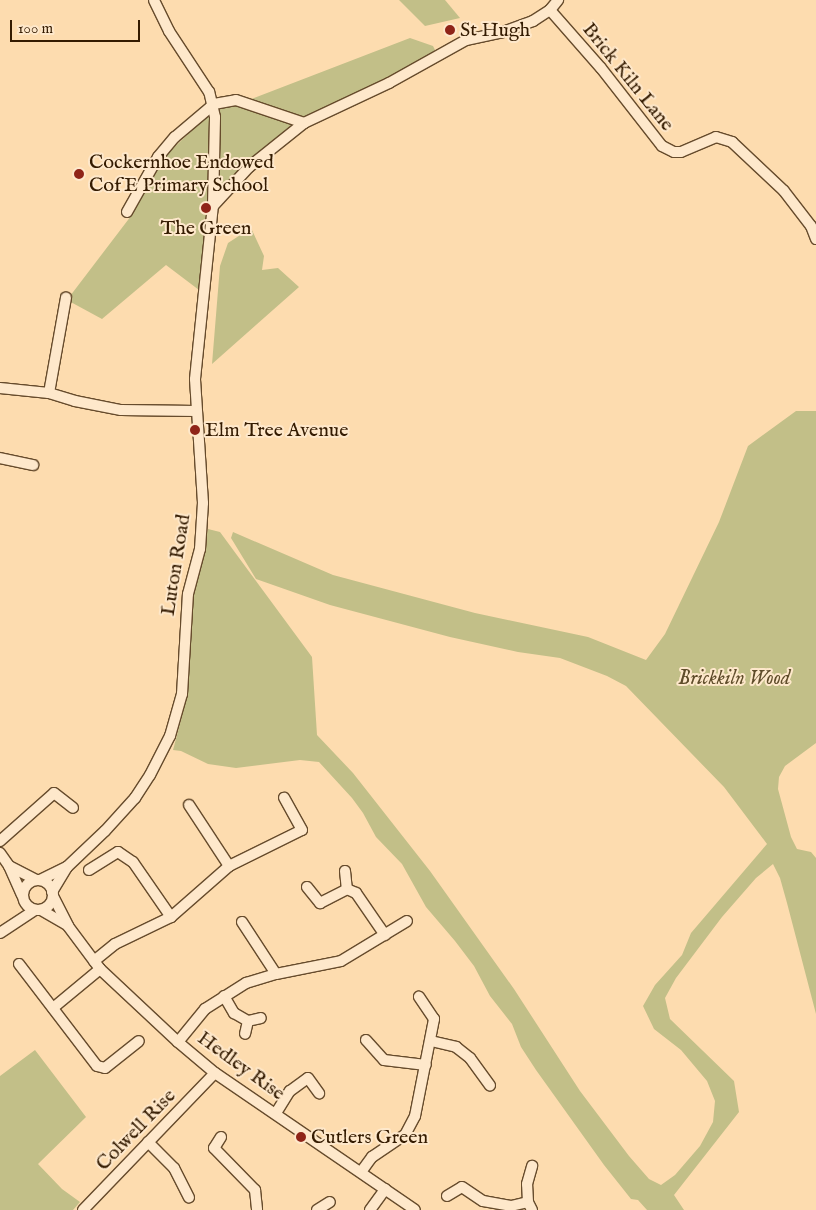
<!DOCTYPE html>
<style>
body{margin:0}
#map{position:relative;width:816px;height:1210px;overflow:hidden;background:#fddcaf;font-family:"IM FELL English",serif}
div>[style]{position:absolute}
.green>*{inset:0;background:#c2bf88}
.roads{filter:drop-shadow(1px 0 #664b2c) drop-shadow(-1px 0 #664b2c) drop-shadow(0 1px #664b2c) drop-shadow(0 -1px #664b2c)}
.minor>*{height:10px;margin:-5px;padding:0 5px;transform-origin:5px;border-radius:5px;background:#fee8cb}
.minor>.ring{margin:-5px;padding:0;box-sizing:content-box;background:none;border:10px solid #fee8cb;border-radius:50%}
.dots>*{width:14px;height:14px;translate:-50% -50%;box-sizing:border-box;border:2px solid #fee8cb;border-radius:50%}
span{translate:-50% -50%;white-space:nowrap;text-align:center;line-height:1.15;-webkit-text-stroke:4px #fee8cb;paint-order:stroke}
.poi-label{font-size:20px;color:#341b01}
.left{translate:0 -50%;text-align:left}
.street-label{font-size:20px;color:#341b01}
.park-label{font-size:20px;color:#5f4c2a;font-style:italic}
.scale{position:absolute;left:10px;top:20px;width:130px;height:22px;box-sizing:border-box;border:2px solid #341b01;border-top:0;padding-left:6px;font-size:15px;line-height:18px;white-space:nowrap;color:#341b01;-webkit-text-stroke:4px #fee8cb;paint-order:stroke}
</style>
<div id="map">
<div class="green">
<i style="clip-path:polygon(399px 0,445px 0,460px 18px,425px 26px)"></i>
<i style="clip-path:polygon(410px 38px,433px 46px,435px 50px,428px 57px,314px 114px,288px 131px,240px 169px,223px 188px,207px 216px,199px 290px,166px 265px,102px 319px,67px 300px,131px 216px,163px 158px,210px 113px,220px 107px,241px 103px)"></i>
<i style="clip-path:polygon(251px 228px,264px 256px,262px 270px,278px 268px,299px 287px,212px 364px,220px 266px,228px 243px)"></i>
<i style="clip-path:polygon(796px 411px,816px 411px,816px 743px,785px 766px,779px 777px,778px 789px,791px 837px,797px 849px,811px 852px,816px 858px,816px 1014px,787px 903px,780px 878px,773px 864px,756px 878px,722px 917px,676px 978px,665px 998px,670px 1019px,734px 1081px,739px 1112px,674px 1195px,684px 1210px,647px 1210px,638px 1200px,631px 1199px,604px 1165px,536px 1070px,521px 1047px,512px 1024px,490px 996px,474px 966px,455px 941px,426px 907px,402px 864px,376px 837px,363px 813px,352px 798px,319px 762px,300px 760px,236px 768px,208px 764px,181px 751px,173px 750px,185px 705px,188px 672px,189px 620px,196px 578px,208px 529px,220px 532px,312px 657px,317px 735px,353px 773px,430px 871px,514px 989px,580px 1091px,629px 1156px,649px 1179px,661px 1185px,675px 1175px,700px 1146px,713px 1122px,715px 1101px,707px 1081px,681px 1050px,654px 1029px,643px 1006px,655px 985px,682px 955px,691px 933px,767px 844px,724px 787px,626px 686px,607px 676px,560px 658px,518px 652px,450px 637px,330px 605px,256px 579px,231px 538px,233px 532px,333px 575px,475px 613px,588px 637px,646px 660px,665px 634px,719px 522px,748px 446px)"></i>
<i style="clip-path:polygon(35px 1050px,86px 1117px,38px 1164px,62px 1189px,80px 1202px,73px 1210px,0 1210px,0 1076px)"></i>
</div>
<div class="roads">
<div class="minor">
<i style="left:550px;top:10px;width:77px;rotate:48.7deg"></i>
<i style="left:601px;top:68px;width:99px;rotate:52deg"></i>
<i style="left:662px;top:146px;width:13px;rotate:27deg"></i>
<i style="left:674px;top:152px;width:7px"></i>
<i style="left:681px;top:152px;width:38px;rotate:-23deg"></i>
<i style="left:716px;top:137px;width:17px;rotate:17deg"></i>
<i style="left:732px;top:142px;width:71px;rotate:43.3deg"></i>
<i style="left:784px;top:191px;width:44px;rotate:52.4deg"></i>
<i style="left:811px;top:226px;width:14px;rotate:69deg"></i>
<i style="left:213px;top:206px;width:53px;rotate:-47.3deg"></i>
<i style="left:249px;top:167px;width:70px;rotate:-38.7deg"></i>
<i style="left:304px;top:123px;width:94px;rotate:-25.2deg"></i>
<i style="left:389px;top:83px;width:88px;rotate:-29.2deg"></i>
<i style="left:466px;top:40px;width:38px;rotate:-12deg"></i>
<i style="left:503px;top:32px;width:32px;rotate:-20deg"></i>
<i style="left:533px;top:21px;width:20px;rotate:-33deg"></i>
<i style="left:550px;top:10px;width:13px;rotate:-51deg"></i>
<i style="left:127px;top:212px;width:63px;rotate:-60.6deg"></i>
<i style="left:158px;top:157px;width:26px;rotate:-50deg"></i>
<i style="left:175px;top:137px;width:51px;rotate:-40.2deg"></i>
<i style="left:214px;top:104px;width:22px;rotate:-10deg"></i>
<i style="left:236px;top:100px;width:72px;rotate:18.7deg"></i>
<i style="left:0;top:388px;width:49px;rotate:5.8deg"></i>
<i style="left:49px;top:393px;width:27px;rotate:17deg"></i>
<i style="left:75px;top:401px;width:47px;rotate:11.1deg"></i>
<i style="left:121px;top:410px;width:75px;rotate:0.8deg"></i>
<i style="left:49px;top:393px;width:97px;rotate:-79.9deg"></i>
<i style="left:0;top:458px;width:34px;rotate:12deg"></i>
<i style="left:189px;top:805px;width:73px;rotate:56.7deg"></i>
<i style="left:0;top:841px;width:72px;rotate:-41.6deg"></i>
<i style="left:54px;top:793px;width:24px;rotate:38deg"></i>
<i style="left:0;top:853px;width:16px;rotate:55deg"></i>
<i style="left:9px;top:866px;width:32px;rotate:66deg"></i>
<i style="left:9px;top:866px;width:30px;rotate:27deg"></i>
<i style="left:89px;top:870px;width:34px;rotate:-32deg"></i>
<i style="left:118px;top:852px;width:18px;rotate:34deg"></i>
<i style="left:133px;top:862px;width:67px;rotate:55.4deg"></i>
<i style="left:345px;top:871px;width:18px;rotate:84deg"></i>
<i class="ring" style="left:23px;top:880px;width:20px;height:20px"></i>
<i style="left:40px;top:880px;width:30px;rotate:-26deg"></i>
<i style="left:307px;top:887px;width:21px;rotate:51deg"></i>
<i style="left:320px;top:903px;width:30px;rotate:-27deg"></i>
<i style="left:347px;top:889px;width:10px;rotate:24deg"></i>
<i style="left:356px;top:893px;width:51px;rotate:55.4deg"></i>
<i style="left:52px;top:892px;width:29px;rotate:-59deg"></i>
<i style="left:67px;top:867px;width:52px;rotate:-43.5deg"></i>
<i style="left:105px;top:831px;width:45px;rotate:-47.7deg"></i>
<i style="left:135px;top:798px;width:27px;rotate:-57deg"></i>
<i style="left:150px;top:775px;width:44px;rotate:-62.9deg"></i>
<i style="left:170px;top:736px;width:44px;rotate:-74.1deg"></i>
<i style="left:182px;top:694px;width:100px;rotate:-86.6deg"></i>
<i style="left:188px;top:594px;width:47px;rotate:-75.1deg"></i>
<i style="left:200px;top:549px;width:46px;rotate:-86.3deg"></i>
<i style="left:203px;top:503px;width:124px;rotate:-93.7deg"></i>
<i style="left:195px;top:379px;width:174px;rotate:-84.1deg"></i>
<i style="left:213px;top:206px;width:89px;rotate:-88.7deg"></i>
<i style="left:215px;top:117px;width:26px;rotate:-103deg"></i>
<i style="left:209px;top:92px;width:73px;rotate:-123.3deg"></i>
<i style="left:169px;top:31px;width:34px;rotate:-116deg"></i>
<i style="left:53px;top:896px;width:34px;rotate:63deg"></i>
<i style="left:68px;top:926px;width:54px;rotate:53.3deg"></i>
<i style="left:100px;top:969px;width:107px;rotate:43.1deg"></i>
<i style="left:178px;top:1042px;width:48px;rotate:40deg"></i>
<i style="left:215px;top:1073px;width:242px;rotate:34.4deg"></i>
<i style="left:41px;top:910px;width:30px;rotate:30deg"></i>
<i style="left:242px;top:922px;width:62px;rotate:56.8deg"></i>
<i style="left:0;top:933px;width:42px;rotate:-33.3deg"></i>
<i style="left:94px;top:961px;width:27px;rotate:-39deg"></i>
<i style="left:115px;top:944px;width:62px;rotate:-25.7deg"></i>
<i style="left:171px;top:917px;width:77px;rotate:-41.3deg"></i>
<i style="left:229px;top:866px;width:81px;rotate:-26.3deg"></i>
<i style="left:302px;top:830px;width:37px;rotate:-119deg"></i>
<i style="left:19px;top:964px;width:128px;rotate:52.6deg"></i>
<i style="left:97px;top:1066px;width:8px;rotate:14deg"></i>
<i style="left:105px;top:1068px;width:43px;rotate:-38.5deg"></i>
<i style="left:224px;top:996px;width:20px;rotate:60deg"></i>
<i style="left:234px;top:1013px;width:16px;rotate:30deg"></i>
<i style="left:248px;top:1021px;width:13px;rotate:103deg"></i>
<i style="left:53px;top:1008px;width:61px;rotate:-39.7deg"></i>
<i style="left:248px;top:1021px;width:13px;rotate:-13deg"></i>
<i style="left:366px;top:1040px;width:27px;rotate:48deg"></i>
<i style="left:384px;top:1060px;width:42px;rotate:6.8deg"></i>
<i style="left:431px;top:1041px;width:26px;rotate:13deg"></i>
<i style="left:456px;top:1047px;width:18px;rotate:38deg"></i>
<i style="left:470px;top:1058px;width:34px;rotate:54deg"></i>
<i style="left:178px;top:1042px;width:43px;rotate:-50.7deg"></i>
<i style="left:205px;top:1009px;width:49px;rotate:-32.4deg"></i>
<i style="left:246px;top:983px;width:31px;rotate:-17deg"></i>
<i style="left:276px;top:974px;width:66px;rotate:-11.3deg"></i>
<i style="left:341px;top:961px;width:77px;rotate:-31.2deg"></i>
<i style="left:276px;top:1113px;width:26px;rotate:-58deg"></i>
<i style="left:290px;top:1091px;width:22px;rotate:-36deg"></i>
<i style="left:308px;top:1078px;width:19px;rotate:54deg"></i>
<i style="left:221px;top:1137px;width:13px;rotate:122deg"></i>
<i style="left:214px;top:1148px;width:59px;rotate:45.7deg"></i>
<i style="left:255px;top:1190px;width:20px;rotate:84deg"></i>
<i style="left:148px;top:1142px;width:37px;rotate:45deg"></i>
<i style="left:174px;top:1168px;width:33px;rotate:63deg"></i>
<i style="left:361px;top:1172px;width:19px;rotate:-54deg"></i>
<i style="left:372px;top:1157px;width:40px;rotate:-34deg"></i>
<i style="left:405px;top:1135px;width:21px;rotate:-62deg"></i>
<i style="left:415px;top:1116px;width:99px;rotate:-78.9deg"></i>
<i style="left:434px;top:1019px;width:27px;rotate:-124deg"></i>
<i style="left:447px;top:1196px;width:17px;rotate:-31deg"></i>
<i style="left:462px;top:1187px;width:25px;rotate:34deg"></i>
<i style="left:483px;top:1201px;width:28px;rotate:10deg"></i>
<i style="left:511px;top:1206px;width:17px;rotate:-13deg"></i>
<i style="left:83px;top:1210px;width:190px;rotate:-46.1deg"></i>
<i style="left:317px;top:1210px;width:15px;rotate:-32deg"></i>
<i style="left:370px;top:1210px;width:26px;rotate:-54deg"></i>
<i style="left:532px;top:1210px;width:9px;rotate:-117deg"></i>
<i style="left:528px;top:1202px;width:18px;rotate:-93deg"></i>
<i style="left:527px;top:1184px;width:19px;rotate:-74deg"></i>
</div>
</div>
<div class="dots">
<i style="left:450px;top:30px;background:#8f2418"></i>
<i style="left:79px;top:174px;background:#8f2418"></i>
<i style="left:206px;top:208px;background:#8f2418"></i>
<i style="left:195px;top:430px;background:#8f2418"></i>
<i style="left:301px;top:1137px;background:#8f2418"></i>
</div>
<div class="poi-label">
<span class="left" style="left:460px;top:30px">St Hugh</span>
<span class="left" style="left:89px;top:174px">Cockernhoe Endowed<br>CofE Primary School</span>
<span style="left:206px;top:228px">The Green</span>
<span class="left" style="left:205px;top:430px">Elm Tree Avenue</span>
<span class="left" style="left:311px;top:1137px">Cutlers Green</span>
</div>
<div class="street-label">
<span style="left:628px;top:77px;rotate:51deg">Brick Kiln Lane</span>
<span style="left:176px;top:565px;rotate:-81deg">Luton Road</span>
<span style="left:241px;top:1066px;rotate:36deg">Hedley Rise</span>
<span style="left:136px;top:1130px;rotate:-46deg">Colwell Rise</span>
</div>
<div class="park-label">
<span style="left:734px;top:678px">Brickkiln Wood</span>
</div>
<div class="scale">100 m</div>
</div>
